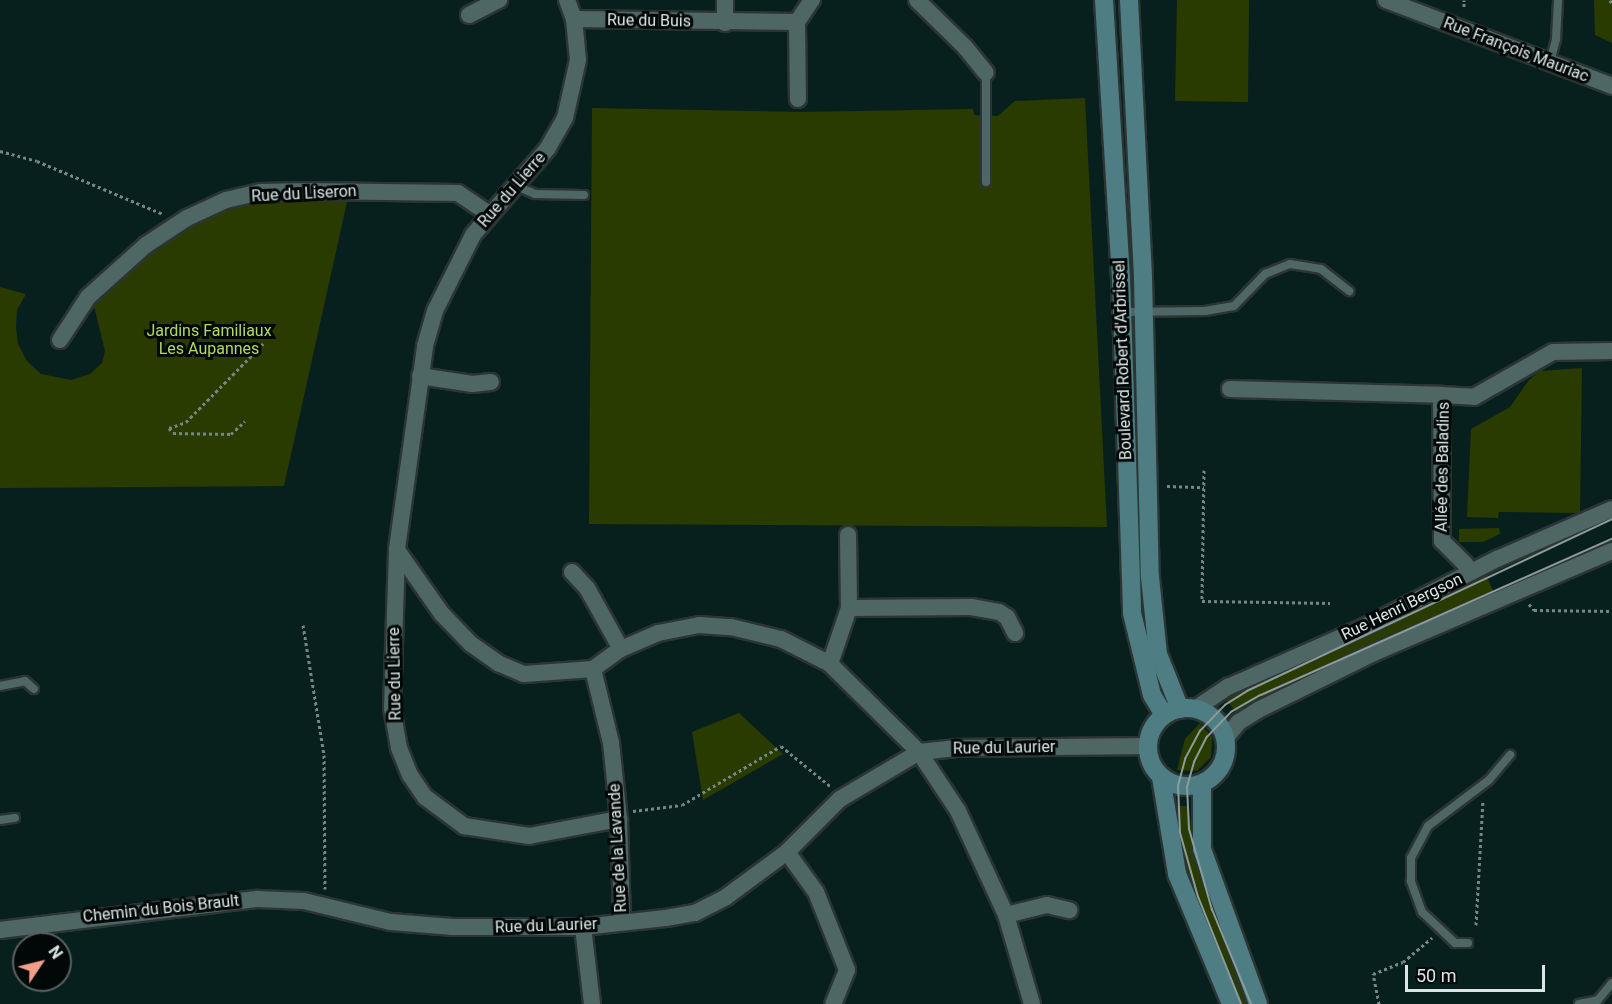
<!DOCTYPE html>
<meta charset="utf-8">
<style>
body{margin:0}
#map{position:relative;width:1612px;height:1004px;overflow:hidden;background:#08201d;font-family:Roboto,sans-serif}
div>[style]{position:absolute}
.green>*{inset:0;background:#2a3b00}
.path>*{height:3px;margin-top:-1.5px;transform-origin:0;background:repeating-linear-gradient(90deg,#758785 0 3px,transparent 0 6px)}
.roads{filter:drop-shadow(2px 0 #2b3534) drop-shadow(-2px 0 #2b3534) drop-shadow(0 2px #2b3534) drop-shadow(0 -2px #2b3534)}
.lane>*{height:8px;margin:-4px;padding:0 4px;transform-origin:4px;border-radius:4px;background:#4e6764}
.street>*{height:16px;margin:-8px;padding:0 8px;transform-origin:8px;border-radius:8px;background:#4e6764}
.secondary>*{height:18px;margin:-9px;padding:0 9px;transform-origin:9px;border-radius:9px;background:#4e7e84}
.secondary>.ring{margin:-9px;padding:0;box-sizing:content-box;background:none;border:18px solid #4e7e84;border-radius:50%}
.tram>*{height:1.5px;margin:-0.75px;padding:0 0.75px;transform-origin:0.75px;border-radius:0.75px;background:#8b9c9a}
span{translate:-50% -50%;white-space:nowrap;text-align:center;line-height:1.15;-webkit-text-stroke:6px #020807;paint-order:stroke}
.street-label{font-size:16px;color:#d9e6e4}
.park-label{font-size:16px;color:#b2d967}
.north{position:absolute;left:12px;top:932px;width:60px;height:60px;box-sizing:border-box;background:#020807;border:2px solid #58615f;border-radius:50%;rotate:55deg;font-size:16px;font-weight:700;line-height:24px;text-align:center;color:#d9e6e4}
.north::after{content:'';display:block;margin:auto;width:21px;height:27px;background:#f49e8a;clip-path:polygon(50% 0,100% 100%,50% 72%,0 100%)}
.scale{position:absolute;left:1405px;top:965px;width:140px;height:27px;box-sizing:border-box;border:3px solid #d9e6e4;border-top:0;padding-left:8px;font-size:18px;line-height:21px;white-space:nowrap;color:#d9e6e4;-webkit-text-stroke:4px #020807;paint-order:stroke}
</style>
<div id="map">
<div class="green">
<i style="clip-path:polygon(1177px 0,1249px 0,1248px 102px,1175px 101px)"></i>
<i style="clip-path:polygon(1594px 0,1612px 0,1612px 43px,1595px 35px)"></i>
<i style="clip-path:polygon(1085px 98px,1107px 527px,589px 524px,592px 108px,802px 112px,973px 109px,974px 115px,998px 116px,1015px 101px)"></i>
<i style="clip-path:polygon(307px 197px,347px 202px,284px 486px,0 488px,0 287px,26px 294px,17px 310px,16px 327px,18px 344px,27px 361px,41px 374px,71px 380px,90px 374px,102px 363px,105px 351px,93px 302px,143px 257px,218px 210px,261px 200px)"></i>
<i style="clip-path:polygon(1582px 368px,1580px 513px,1499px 512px,1498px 518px,1467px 517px,1471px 429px,1510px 407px,1529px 380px,1540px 371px)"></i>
<i style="clip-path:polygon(1499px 528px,1500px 534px,1483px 542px,1459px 542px,1459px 529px)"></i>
<i style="clip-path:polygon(1485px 573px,1496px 597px,1237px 714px,1226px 699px)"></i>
<i style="clip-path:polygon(739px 713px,783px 754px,703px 800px,692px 732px)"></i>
<i style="clip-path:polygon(1200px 723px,1212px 737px,1211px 757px,1197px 771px,1177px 770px,1185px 739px)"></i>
<i style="clip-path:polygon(1176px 806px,1188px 806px,1193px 840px,1208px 891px,1253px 1004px,1238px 1004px,1195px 895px,1182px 852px)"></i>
</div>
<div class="path">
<i style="left:1610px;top:0;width:4px;rotate:63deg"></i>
<i style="left:1464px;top:7px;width:7px;rotate:-90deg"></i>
<i style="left:0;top:151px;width:38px;rotate:15deg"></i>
<i style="left:37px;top:161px;width:137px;rotate:22.8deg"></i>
<i style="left:169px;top:428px;width:18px;rotate:-19deg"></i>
<i style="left:186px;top:422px;width:110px;rotate:-45.4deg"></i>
<i style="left:169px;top:428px;width:6px;rotate:51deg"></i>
<i style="left:173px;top:433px;width:58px;rotate:1deg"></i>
<i style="left:231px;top:434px;width:19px;rotate:-43deg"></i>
<i style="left:1204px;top:470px;width:131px;rotate:90.9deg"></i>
<i style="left:1202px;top:601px;width:128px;rotate:0.9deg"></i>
<i style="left:1167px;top:486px;width:37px;rotate:2deg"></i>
<i style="left:1529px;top:604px;width:8px;rotate:50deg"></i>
<i style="left:1534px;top:610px;width:78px;rotate:0.7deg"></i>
<i style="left:303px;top:625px;width:132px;rotate:80.8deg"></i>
<i style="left:324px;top:755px;width:134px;rotate:89.6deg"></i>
<i style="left:633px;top:811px;width:49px;rotate:-7deg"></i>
<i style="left:682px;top:805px;width:115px;rotate:-30.8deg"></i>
<i style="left:781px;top:746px;width:63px;rotate:39.2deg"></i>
<i style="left:1476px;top:925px;width:125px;rotate:-86.8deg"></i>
<i style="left:1379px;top:1004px;width:31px;rotate:-101deg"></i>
<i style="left:1373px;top:974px;width:32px;rotate:-22deg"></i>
<i style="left:1403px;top:962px;width:38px;rotate:-40deg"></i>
</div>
<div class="roads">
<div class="lane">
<i style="left:1550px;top:62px;width:24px;rotate:-75deg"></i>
<i style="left:1556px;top:39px;width:39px;rotate:-87deg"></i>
<i style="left:986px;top:73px;width:109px;rotate:90deg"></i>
<i style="left:514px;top:185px;width:23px;rotate:23deg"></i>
<i style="left:535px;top:194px;width:49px;rotate:1.2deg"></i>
<i style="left:1122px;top:312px;width:83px;rotate:-0.7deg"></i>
<i style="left:1205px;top:311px;width:29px;rotate:-10deg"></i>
<i style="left:1234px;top:306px;width:45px;rotate:-45.9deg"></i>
<i style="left:1265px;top:274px;width:27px;rotate:-22deg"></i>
<i style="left:1290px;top:264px;width:31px;rotate:9deg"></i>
<i style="left:1321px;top:269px;width:36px;rotate:38deg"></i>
<i style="left:0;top:686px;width:25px;rotate:-11deg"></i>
<i style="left:25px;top:681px;width:12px;rotate:42deg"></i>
<i style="left:0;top:820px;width:15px;rotate:-8deg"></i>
<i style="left:1468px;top:943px;width:13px;rotate:180deg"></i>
<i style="left:1455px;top:943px;width:45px;rotate:-136.8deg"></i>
<i style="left:1422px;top:912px;width:33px;rotate:-110deg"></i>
<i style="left:1411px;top:881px;width:23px;rotate:-90deg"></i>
<i style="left:1411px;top:858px;width:36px;rotate:-62deg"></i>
<i style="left:1428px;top:826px;width:76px;rotate:-37deg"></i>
<i style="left:1489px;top:780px;width:33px;rotate:-50deg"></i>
<i style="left:1579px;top:1004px;width:19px;rotate:-12deg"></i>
<i style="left:1598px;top:1000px;width:22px;rotate:-51deg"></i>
</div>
<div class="street">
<i style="left:567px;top:0;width:20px;rotate:70deg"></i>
<i style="left:574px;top:19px;width:41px;rotate:84.4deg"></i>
<i style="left:578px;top:60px;width:59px;rotate:102.6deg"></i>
<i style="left:565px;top:118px;width:34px;rotate:120deg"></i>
<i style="left:548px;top:148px;width:115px;rotate:130.8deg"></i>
<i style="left:473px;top:235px;width:85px;rotate:116.6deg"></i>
<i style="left:435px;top:311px;width:37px;rotate:106deg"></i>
<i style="left:425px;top:347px;width:205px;rotate:97.9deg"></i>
<i style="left:397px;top:550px;width:158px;rotate:91.8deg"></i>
<i style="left:392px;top:708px;width:41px;rotate:80.1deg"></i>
<i style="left:399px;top:748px;width:29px;rotate:68deg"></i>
<i style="left:410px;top:775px;width:27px;rotate:56deg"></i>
<i style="left:425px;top:797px;width:49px;rotate:36.6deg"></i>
<i style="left:464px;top:826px;width:66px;rotate:8.7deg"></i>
<i style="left:529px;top:836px;width:92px;rotate:-10.7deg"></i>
<i style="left:917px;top:0;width:67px;rotate:44.4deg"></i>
<i style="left:965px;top:47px;width:33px;rotate:51deg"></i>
<i style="left:1386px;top:0;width:242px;rotate:20.8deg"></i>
<i style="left:469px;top:15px;width:34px;rotate:-27deg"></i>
<i style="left:574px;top:19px;width:223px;rotate:0.8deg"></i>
<i style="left:797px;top:22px;width:27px;rotate:-56deg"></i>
<i style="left:797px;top:22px;width:77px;rotate:89.3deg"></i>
<i style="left:725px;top:23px;width:23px;rotate:-90deg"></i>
<i style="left:60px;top:340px;width:51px;rotate:-56.9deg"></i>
<i style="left:88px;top:297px;width:78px;rotate:-41.9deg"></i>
<i style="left:146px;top:245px;width:49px;rotate:-33.4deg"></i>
<i style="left:187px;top:218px;width:43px;rotate:-24.8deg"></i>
<i style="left:226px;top:200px;width:35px;rotate:-13deg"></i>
<i style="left:260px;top:192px;width:48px;rotate:-1.2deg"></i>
<i style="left:308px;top:191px;width:150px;rotate:0.8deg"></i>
<i style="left:458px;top:193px;width:36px;rotate:34deg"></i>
<i style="left:420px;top:376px;width:53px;rotate:8.7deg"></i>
<i style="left:472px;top:384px;width:19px;rotate:-6deg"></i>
<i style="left:1230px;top:389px;width:211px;rotate:1.6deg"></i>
<i style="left:848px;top:535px;width:73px;rotate:89.2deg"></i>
<i style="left:397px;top:550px;width:78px;rotate:54.9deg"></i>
<i style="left:442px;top:614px;width:42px;rotate:46deg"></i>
<i style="left:471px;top:644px;width:35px;rotate:35deg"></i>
<i style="left:500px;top:664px;width:26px;rotate:23deg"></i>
<i style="left:524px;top:674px;width:69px;rotate:-4.1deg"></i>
<i style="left:593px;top:669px;width:34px;rotate:-36deg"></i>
<i style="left:621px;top:649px;width:40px;rotate:-23.4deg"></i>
<i style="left:658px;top:633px;width:42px;rotate:-11deg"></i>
<i style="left:699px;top:625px;width:32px;rotate:4deg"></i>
<i style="left:731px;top:627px;width:51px;rotate:13.5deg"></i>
<i style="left:781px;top:639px;width:55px;rotate:27deg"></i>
<i style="left:830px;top:664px;width:125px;rotate:44.7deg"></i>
<i style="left:919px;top:752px;width:71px;rotate:56.5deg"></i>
<i style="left:958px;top:811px;width:115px;rotate:65.2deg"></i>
<i style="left:1006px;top:915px;width:93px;rotate:73.7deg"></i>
<i style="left:1466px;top:565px;width:34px;rotate:-135deg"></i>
<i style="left:1442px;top:541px;width:146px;rotate:-90.4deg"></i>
<i style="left:1441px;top:395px;width:33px;rotate:3deg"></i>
<i style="left:1474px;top:397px;width:91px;rotate:-29.7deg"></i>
<i style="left:1553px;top:352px;width:59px;rotate:-1deg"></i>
<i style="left:572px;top:572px;width:22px;rotate:47deg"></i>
<i style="left:587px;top:588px;width:70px;rotate:60.9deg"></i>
<i style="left:830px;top:664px;width:59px;rotate:-71.3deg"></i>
<i style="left:849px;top:608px;width:122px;rotate:-0.5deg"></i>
<i style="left:971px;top:607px;width:28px;rotate:10deg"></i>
<i style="left:999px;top:612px;width:9px;rotate:32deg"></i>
<i style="left:1007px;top:617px;width:18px;rotate:63deg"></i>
<i style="left:593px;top:669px;width:76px;rotate:76.3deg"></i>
<i style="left:611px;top:743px;width:76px;rotate:84deg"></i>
<i style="left:619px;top:819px;width:102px;rotate:88.3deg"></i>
<i style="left:1195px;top:709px;width:40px;rotate:-34deg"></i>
<i style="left:1228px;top:687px;width:149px;rotate:-23.8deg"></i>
<i style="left:1364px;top:627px;width:149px;rotate:-27.1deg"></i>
<i style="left:1497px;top:559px;width:125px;rotate:-23.5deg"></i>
<i style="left:1225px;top:739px;width:22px;rotate:-51deg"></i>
<i style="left:1239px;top:722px;width:22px;rotate:-32deg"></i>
<i style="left:1258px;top:710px;width:129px;rotate:-26.2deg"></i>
<i style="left:1374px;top:653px;width:259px;rotate:-23.2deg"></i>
<i style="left:787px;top:852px;width:49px;rotate:54.1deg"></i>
<i style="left:816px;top:892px;width:84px;rotate:68.3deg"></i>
<i style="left:847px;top:970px;width:37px;rotate:112deg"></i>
<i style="left:1006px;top:915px;width:42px;rotate:-13.7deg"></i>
<i style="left:1047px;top:905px;width:23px;rotate:13deg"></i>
<i style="left:583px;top:927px;width:78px;rotate:83.3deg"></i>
<i style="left:0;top:930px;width:260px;rotate:-6.9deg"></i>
<i style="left:258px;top:899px;width:46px;rotate:2.5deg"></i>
<i style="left:304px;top:901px;width:89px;rotate:13.6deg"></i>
<i style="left:391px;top:922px;width:62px;rotate:4.6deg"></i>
<i style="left:453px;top:927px;width:130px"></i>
<i style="left:583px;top:927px;width:83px;rotate:-6.2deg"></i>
<i style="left:666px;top:918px;width:29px;rotate:-10deg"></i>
<i style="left:695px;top:913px;width:35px;rotate:-27deg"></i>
<i style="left:726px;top:897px;width:76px;rotate:-36.4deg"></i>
<i style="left:787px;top:852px;width:75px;rotate:-45deg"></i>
<i style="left:840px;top:799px;width:92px;rotate:-30.7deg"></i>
<i style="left:919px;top:752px;width:38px;rotate:-6deg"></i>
<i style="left:957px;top:748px;width:191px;rotate:-0.6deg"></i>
</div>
<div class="secondary">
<i style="left:1104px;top:0;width:279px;rotate:86.5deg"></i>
<i style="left:1121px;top:278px;width:335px;rotate:88.1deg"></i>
<i style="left:1132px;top:613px;width:84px;rotate:76.3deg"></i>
<i style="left:1152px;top:695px;width:23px;rotate:59deg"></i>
<i style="left:1129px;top:0;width:278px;rotate:87.1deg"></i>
<i style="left:1143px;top:278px;width:299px;rotate:88.7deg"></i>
<i style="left:1150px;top:577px;width:77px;rotate:84.1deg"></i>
<i style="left:1158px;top:654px;width:59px;rotate:68.2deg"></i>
<i class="ring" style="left:1148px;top:708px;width:60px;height:60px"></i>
<i style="left:1161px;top:777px;width:98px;rotate:80.6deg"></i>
<i style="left:1177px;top:874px;width:141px;rotate:67.4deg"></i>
<i style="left:1202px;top:784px;width:65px;rotate:90deg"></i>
<i style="left:1202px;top:849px;width:165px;rotate:70.1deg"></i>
</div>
</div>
<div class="tram">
<i style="left:1241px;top:1004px;width:115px;rotate:-111.9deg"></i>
<i style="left:1198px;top:897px;width:66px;rotate:-105.7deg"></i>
<i style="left:1180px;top:833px;width:47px;rotate:-92.4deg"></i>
<i style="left:1178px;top:786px;width:28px;rotate:-75deg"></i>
<i style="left:1185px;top:759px;width:32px;rotate:-62deg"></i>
<i style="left:1200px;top:731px;width:36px;rotate:-46deg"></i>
<i style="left:1225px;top:705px;width:26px;rotate:-32deg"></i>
<i style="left:1247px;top:691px;width:403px;rotate:-25.2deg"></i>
<i style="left:1251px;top:1004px;width:102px;rotate:-112.5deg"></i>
<i style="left:1212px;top:910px;width:84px;rotate:-105.9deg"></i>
<i style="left:1189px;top:829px;width:42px;rotate:-92.7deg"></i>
<i style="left:1187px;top:787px;width:26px;rotate:-74deg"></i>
<i style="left:1194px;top:762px;width:28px;rotate:-63deg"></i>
<i style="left:1207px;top:737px;width:35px;rotate:-46deg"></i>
<i style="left:1231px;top:712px;width:34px;rotate:-30deg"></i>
<i style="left:1261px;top:695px;width:384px;rotate:-24deg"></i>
</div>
<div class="street-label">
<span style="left:649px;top:21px;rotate:1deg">Rue du Buis</span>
<span style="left:1516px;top:50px;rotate:21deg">Rue François Mauriac</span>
<span style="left:512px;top:190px;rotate:-49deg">Rue du Lierre</span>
<span style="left:304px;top:194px;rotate:-3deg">Rue du Liseron</span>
<span style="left:1123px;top:360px;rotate:-92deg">Boulevard Robert d'Arbrissel</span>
<span style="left:1443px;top:467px;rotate:-89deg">Allée des Baladins</span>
<span style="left:1402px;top:607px;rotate:-26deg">Rue Henri Bergson</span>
<span style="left:395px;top:674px;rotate:-91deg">Rue du Lierre</span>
<span style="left:1004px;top:748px;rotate:-1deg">Rue du Laurier</span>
<span style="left:618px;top:848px;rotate:-93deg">Rue de la Lavande</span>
<span style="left:161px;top:909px;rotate:-6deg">Chemin du Bois Brault</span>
<span style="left:546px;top:926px;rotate:-2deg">Rue du Laurier</span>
</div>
<div class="park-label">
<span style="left:209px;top:340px">Jardins Familiaux<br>Les Aupannes</span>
</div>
<div class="north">N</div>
<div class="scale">50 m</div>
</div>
